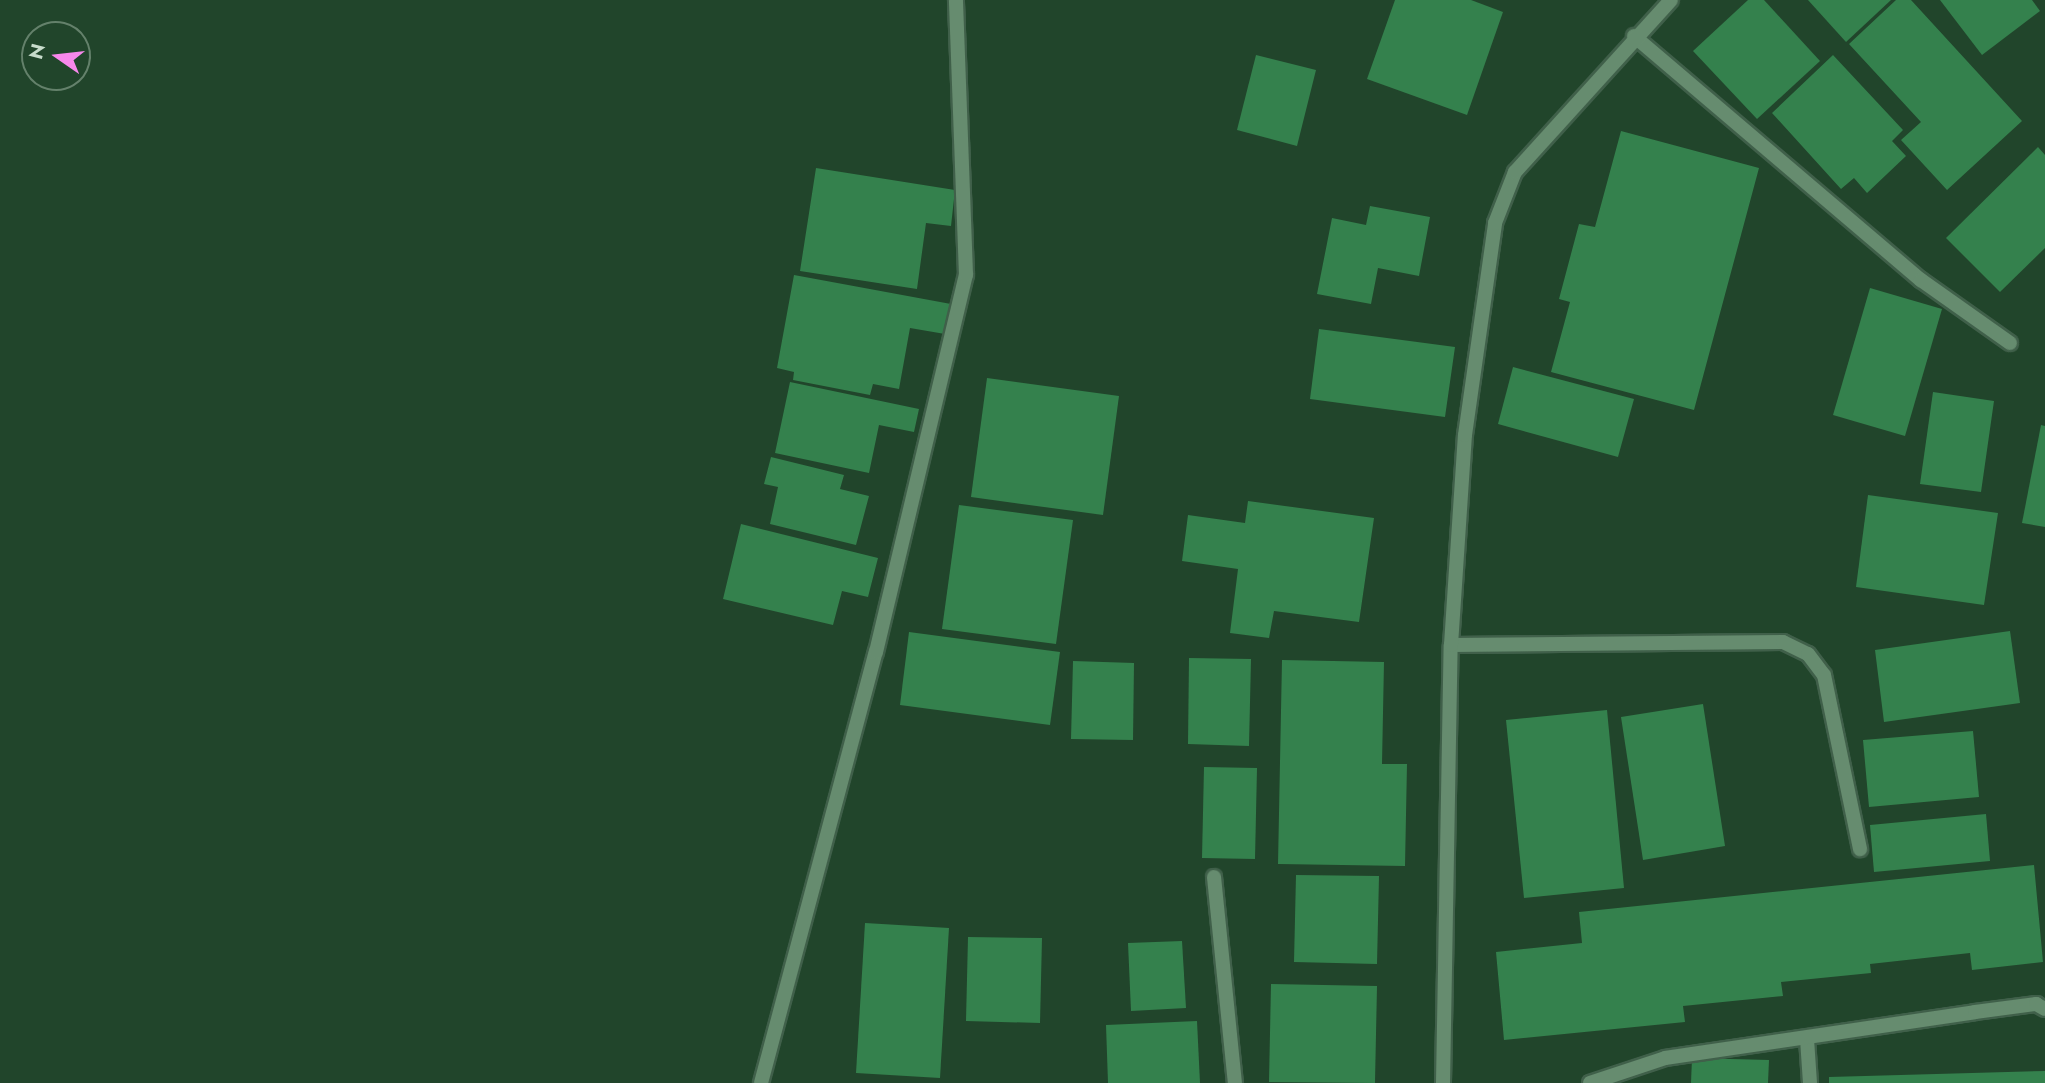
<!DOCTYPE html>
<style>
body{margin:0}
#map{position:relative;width:2045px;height:1083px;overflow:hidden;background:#21452b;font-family:Jost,sans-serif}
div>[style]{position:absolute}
.building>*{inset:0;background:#34814d}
.roads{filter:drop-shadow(2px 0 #40604a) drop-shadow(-2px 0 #40604a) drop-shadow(0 2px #40604a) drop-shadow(0 -2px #40604a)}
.minor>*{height:14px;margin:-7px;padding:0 7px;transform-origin:7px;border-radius:7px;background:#668c6f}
span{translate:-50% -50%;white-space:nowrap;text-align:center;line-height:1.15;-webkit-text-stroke:5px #21452b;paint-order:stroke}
.north{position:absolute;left:21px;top:21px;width:70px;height:70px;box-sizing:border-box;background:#21452b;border:2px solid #64816b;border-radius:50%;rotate:284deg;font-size:19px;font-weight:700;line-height:28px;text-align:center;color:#c8dccc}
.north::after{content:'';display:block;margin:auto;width:24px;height:32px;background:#f788eb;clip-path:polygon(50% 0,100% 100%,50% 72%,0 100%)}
</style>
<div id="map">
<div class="building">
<i style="clip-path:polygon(1395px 0,1471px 0,1503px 12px,1467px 115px,1367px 79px)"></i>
<i style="clip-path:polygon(1748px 0,1764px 0,1820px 61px,1757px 119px,1693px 51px)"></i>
<i style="clip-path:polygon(1808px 0,1891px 0,1846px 42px)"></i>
<i style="clip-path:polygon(1896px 0,1911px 0,2022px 121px,1947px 190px,1901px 140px,1921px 122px,1849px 44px)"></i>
<i style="clip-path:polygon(1940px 0,2032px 0,2040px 11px,1982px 55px)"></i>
<i style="clip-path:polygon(1256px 55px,1316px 70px,1297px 146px,1237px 130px)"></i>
<i style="clip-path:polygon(1833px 55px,1903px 130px,1892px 141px,1906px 156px,1867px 193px,1854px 178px,1841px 189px,1772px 113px)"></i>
<i style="clip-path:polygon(1621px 131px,1759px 168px,1694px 410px,1551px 372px,1570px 302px,1559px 299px,1579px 224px,1595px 227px)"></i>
<i style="clip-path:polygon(2038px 147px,2045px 155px,2045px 248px,2000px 292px,1946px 238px)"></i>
<i style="clip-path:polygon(816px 168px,955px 190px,951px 226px,926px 223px,917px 289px,800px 271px)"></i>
<i style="clip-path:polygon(1370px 206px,1430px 217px,1419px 276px,1378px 268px,1371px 304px,1317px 294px,1332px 218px,1366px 225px)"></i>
<i style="clip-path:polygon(794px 275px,951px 304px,945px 334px,910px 328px,899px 389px,873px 384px,870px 395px,793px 380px,794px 372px,777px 368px)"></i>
<i style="clip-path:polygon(1870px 288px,1942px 309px,1905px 436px,1833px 415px)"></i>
<i style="clip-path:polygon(1319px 329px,1455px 347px,1445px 417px,1310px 399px)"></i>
<i style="clip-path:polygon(1513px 367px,1634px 399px,1618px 457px,1498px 424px)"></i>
<i style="clip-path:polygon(987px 378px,1119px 396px,1103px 515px,971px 497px)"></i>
<i style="clip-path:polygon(790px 382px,919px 409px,914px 432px,879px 425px,869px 473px,775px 453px)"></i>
<i style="clip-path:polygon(1933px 392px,1994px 401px,1981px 492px,1920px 484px)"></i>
<i style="clip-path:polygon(2041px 425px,2045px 426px,2045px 527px,2022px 523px)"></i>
<i style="clip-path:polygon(771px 457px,844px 475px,840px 489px,869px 496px,856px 545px,770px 524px,778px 487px,764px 484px)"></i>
<i style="clip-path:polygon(1868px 495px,1998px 513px,1984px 605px,1856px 587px)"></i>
<i style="clip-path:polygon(1248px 501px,1374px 518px,1359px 622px,1274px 611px,1269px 638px,1230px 633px,1238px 569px,1182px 561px,1188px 515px,1245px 523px)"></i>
<i style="clip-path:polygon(959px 505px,1073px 520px,1056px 644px,942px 629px)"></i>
<i style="clip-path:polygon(741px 524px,878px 558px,868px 597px,842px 591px,833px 625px,723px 599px)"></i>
<i style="clip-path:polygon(2010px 631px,2020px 703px,1884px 722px,1875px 650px)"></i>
<i style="clip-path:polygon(909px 632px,1060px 652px,1050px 725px,900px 705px)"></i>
<i style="clip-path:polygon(1189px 658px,1251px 659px,1249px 746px,1188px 744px)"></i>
<i style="clip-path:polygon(1282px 660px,1384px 662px,1382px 764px,1407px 764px,1405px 866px,1278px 864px)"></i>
<i style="clip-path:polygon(1073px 661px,1134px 663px,1133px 740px,1071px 739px)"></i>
<i style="clip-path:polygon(1703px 704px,1725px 846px,1643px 860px,1621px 717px)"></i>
<i style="clip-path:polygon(1607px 710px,1624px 888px,1524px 898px,1506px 720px)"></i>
<i style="clip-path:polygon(1973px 731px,1979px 797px,1869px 807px,1863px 740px)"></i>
<i style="clip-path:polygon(1204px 767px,1257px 768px,1255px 859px,1202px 858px)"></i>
<i style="clip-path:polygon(1986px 814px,1990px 861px,1874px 872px,1870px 825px)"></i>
<i style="clip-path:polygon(2034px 865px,2043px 962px,1972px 970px,1970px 953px,1870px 964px,1871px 973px,1781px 982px,1783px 996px,1683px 1006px,1685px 1022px,1504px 1040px,1496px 952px,1582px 943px,1579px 912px)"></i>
<i style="clip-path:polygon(1296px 875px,1379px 876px,1377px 964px,1294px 962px)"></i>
<i style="clip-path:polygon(865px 923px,949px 928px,940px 1078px,856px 1073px)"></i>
<i style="clip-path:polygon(968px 937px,1042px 938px,1040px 1023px,966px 1021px)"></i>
<i style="clip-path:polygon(1182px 941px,1186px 1008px,1131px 1011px,1128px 943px)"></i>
<i style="clip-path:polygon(1271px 984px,1377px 986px,1375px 1083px,1269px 1082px)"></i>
<i style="clip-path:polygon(1197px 1021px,1200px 1083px,1108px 1083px,1106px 1025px)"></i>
<i style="clip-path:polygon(1692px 1058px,1769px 1060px,1768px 1083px,1691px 1083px)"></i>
<i style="clip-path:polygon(2045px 1071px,2045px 1083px,1829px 1083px,1829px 1077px)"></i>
</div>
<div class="roads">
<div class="minor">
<i style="left:1634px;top:36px;width:377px;rotate:40.4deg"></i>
<i style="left:1921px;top:280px;width:109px;rotate:35.3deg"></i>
<i style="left:1451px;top:645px;width:332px;rotate:-0.5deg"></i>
<i style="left:1783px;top:642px;width:28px;rotate:26deg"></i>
<i style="left:1808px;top:654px;width:26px;rotate:53deg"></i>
<i style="left:1824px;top:675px;width:178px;rotate:78.3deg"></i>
<i style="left:1214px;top:877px;width:207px;rotate:84.2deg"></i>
<i style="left:1807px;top:1039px;width:44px;rotate:86.1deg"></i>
<i style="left:761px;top:1083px;width:446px;rotate:-75.1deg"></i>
<i style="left:876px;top:652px;width:388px;rotate:-76.6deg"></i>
<i style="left:966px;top:275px;width:275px;rotate:-92.1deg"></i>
<i style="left:1443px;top:1083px;width:438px;rotate:-89deg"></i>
<i style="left:1451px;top:645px;width:210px;rotate:-86.2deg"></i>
<i style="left:1465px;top:435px;width:214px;rotate:-81.9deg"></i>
<i style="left:1495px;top:223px;width:55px;rotate:-68.6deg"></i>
<i style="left:1515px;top:172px;width:232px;rotate:-47.8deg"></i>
<i style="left:1590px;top:1083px;width:79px;rotate:-18.4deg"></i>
<i style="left:1665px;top:1058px;width:313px;rotate:-8.4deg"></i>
<i style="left:1975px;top:1012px;width:62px;rotate:-7.5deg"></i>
<i style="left:2036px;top:1004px;width:10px;rotate:29deg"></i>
</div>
</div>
<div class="north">N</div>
</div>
